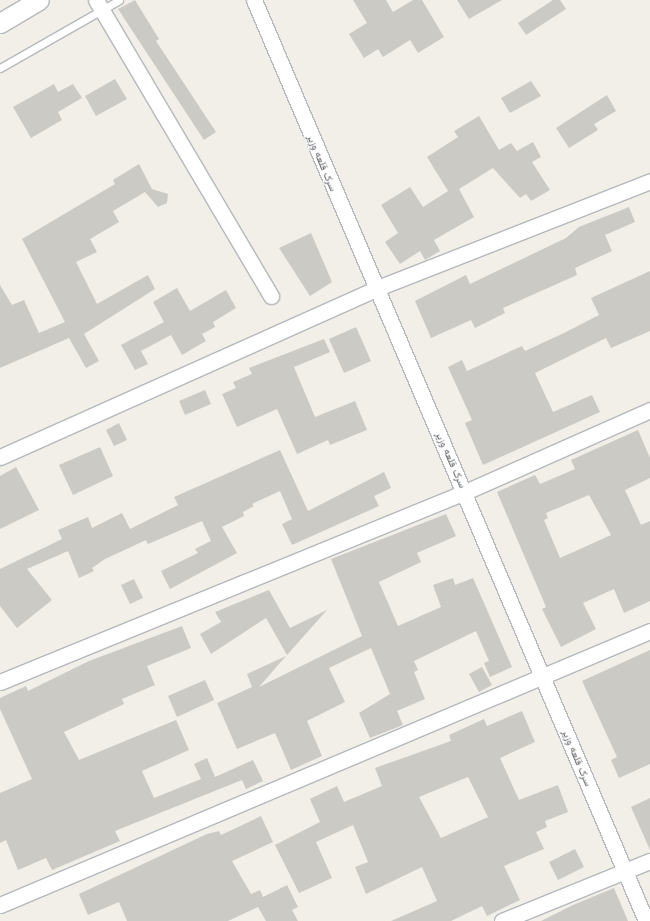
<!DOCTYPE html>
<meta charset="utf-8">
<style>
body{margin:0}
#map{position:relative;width:650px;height:921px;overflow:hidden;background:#f1efe8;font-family:"Work Sans",Vazirmatn,sans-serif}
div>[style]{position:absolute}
.building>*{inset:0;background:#cccac5}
.roads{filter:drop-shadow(1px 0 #b5b8bc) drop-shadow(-1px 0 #b5b8bc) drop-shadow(0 1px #b5b8bc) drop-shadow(0 -1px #b5b8bc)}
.service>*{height:7px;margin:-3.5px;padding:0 3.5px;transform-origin:3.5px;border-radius:3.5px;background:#fff}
.minor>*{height:15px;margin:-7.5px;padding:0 7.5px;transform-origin:7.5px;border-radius:7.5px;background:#fff}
.tertiary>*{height:19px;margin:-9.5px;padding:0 9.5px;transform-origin:9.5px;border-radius:9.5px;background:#fff}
span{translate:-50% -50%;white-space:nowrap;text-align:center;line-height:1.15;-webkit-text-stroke:3px #fff;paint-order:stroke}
.street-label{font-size:10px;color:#5f6368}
</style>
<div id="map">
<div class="building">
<i style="clip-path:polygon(135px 0,159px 39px,156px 41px,216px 132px,204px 140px,118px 9px)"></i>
<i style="clip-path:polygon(353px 0,386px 0,393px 12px,413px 0,422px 0,444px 37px,418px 53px,410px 40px,383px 57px,378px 49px,364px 58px,349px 34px,367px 23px)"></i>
<i style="clip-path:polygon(457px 0,502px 0,469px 19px)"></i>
<i style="clip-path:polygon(553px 0,560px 0,566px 9px,526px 35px,518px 23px)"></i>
<i style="clip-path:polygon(115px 79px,127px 99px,96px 116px,85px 96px)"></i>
<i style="clip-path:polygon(531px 81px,541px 96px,510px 113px,501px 98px)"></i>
<i style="clip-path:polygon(54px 84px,58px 92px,73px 84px,82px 98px,58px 112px,62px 120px,31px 138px,13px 107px)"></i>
<i style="clip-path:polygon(607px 95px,616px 111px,594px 124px,598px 130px,569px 148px,556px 128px)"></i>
<i style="clip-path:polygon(479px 116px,499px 150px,511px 143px,517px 151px,533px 142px,541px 157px,532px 162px,550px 190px,531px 201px,526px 194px,520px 198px,493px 168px,459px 189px,474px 217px,434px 240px,440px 251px,425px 260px,420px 251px,400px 264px,385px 242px,398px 233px,381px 205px,410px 187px,423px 207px,448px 191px,427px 157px,458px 137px,454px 131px)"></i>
<i style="clip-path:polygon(139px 164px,152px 189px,168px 194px,167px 203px,158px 207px,145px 192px,113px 211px,119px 222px,90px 239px,97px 252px,76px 262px,97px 304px,148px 275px,155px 289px,84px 334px,99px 361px,86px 368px,69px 338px,0 368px,0 285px,12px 305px,24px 300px,39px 333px,65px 322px,22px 239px,115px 184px,113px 180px)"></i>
<i style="clip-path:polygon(629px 207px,635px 222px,605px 235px,612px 251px,575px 268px,577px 275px,503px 308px,505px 313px,475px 328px,471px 320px,431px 338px,415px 301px,466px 275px,470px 284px,566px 238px,579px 227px)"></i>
<i style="clip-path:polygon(311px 233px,332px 282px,310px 296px,279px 248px)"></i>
<i style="clip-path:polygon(650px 271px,650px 331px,611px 348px,606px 338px,535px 373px,553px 412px,592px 395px,600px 412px,483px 465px,465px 423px,472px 420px,448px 367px,462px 360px,467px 371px,522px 346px,525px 351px,564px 333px,599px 315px,591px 298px)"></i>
<i style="clip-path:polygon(177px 288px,190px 311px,226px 290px,236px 308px,213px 322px,215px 327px,202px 334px,206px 341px,182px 355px,171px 335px,141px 351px,148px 364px,135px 370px,121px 345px,164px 322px,153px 302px)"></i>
<i style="clip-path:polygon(356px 327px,371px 361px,344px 373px,329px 339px)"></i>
<i style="clip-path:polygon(324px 339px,330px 352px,294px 367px,315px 417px,355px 401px,367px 430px,330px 445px,328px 440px,297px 454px,277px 409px,237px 427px,222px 394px,236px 388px,233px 382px,252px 374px,249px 368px)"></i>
<i style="clip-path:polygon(205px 390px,211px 404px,185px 415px,179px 401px)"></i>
<i style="clip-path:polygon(119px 423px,127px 440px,114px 446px,106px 430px)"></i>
<i style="clip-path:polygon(evenodd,638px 430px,650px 458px,650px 478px,625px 490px,641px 525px,650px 521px,650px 601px,624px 613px,614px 589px,583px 603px,596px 629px,561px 647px,542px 609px,546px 607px,497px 492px,535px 475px,540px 484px,575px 469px,571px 460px,638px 430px,589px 495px,611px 535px,560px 558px,544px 520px,548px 518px,546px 513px,589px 495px)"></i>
<i style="clip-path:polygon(100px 447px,113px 476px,73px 495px,59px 465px)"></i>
<i style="clip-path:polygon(280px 450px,308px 511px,384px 472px,391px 488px,374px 496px,379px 506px,292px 545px,282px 524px,292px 519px,280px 491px,252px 504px,254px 506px,243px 512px,244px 516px,222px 527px,237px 553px,170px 589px,161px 571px,198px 553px,195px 549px,211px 541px,202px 521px,148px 544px,146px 540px,105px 559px,92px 568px,94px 571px,79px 578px,68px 551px,27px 569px,52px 600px,17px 628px,0 606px,0 569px,62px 539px,58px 530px,88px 517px,92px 528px,122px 513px,130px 529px,178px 505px,174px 497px)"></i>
<i style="clip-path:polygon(16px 467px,39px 510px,0 529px,0 476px)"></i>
<i style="clip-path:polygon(446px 514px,456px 536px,417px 553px,421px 562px,379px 582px,398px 626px,441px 607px,433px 585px,453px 578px,455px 585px,473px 578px,512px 667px,490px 677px,484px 663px,489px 661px,476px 631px,414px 661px,418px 670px,414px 672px,425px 699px,397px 711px,403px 725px,370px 738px,359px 713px,390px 694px,371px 648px,329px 668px,345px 702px,307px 721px,322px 756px,291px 770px,275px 733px,237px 749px,217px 703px,252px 687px,247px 674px,286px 656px,259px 687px,362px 636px,331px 559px)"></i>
<i style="clip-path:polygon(134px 579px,143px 598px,130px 604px,121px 585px)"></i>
<i style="clip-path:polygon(269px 590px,290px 628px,327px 610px,287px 655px,266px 618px,211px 654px,200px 634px,221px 622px,215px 612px)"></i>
<i style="clip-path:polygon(182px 626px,191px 648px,147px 666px,155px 685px,122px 699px,124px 704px,64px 732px,79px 760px,176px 720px,189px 750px,142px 771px,154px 798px,201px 779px,194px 764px,207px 758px,215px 777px,253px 760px,263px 781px,246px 789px,242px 780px,115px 831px,120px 841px,52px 870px,46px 858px,18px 870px,6px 840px,0 843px,0 793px,32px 779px,0 709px,0 698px,26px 686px,28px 691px,89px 661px)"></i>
<i style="clip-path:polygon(650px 650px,650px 764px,619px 778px,611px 760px,617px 757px,582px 681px)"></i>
<i style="clip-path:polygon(482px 667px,492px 685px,479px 692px,469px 674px)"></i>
<i style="clip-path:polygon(205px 680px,214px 700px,177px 717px,168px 696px)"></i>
<i style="clip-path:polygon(evenodd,522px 711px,535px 742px,500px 758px,519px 800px,558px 785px,568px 812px,545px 821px,547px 827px,536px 832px,544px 849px,504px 866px,520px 900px,487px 916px,482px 906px,451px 921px,391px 921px,437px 901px,422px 867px,366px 894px,355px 867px,368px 862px,353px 825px,316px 842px,332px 878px,299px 893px,275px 845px,320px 822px,310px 799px,337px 786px,344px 802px,382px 786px,375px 768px,451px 741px,449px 735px,484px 719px,487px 726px,522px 711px,468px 777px,488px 817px,441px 838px,419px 797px,468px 777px)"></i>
<i style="clip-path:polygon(650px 798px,650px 850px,631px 807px)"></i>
<i style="clip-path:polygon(261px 816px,273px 842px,232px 861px,251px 894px,260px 890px,263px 897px,287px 885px,298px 907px,292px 910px,298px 921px,266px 921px,258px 907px,228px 921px,127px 921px,119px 902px,88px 915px,79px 894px,207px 834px,219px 831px,221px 835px)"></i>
<i style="clip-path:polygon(575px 849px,584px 867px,558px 880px,549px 862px)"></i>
<i style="clip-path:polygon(614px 888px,628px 921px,541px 921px,573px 905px)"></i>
</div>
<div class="roads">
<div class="service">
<i style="left:0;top:68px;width:137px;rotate:-29.7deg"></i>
</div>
<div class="minor">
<i style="left:96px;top:0;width:344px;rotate:59.4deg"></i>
<i style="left:254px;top:0;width:1001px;rotate:66.94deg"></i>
<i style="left:0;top:457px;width:411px;rotate:-24.1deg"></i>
<i style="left:375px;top:289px;width:295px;rotate:-21.4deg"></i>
<i style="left:0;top:682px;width:502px;rotate:-22.23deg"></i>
<i style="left:465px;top:492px;width:202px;rotate:-23.9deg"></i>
<i style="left:0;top:905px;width:705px;rotate:-22.86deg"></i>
<i style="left:502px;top:921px;width:160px;rotate:-22.1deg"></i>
</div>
<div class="tertiary">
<i style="left:0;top:23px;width:45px;rotate:-30.5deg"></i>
</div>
</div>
<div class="street-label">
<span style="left:322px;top:163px;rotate:67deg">سرک قلعه وزیر</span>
<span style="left:451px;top:460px;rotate:66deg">سرک قلعه وزیر</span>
<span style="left:577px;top:758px;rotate:67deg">سرک قلعه وزیر</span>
</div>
</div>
